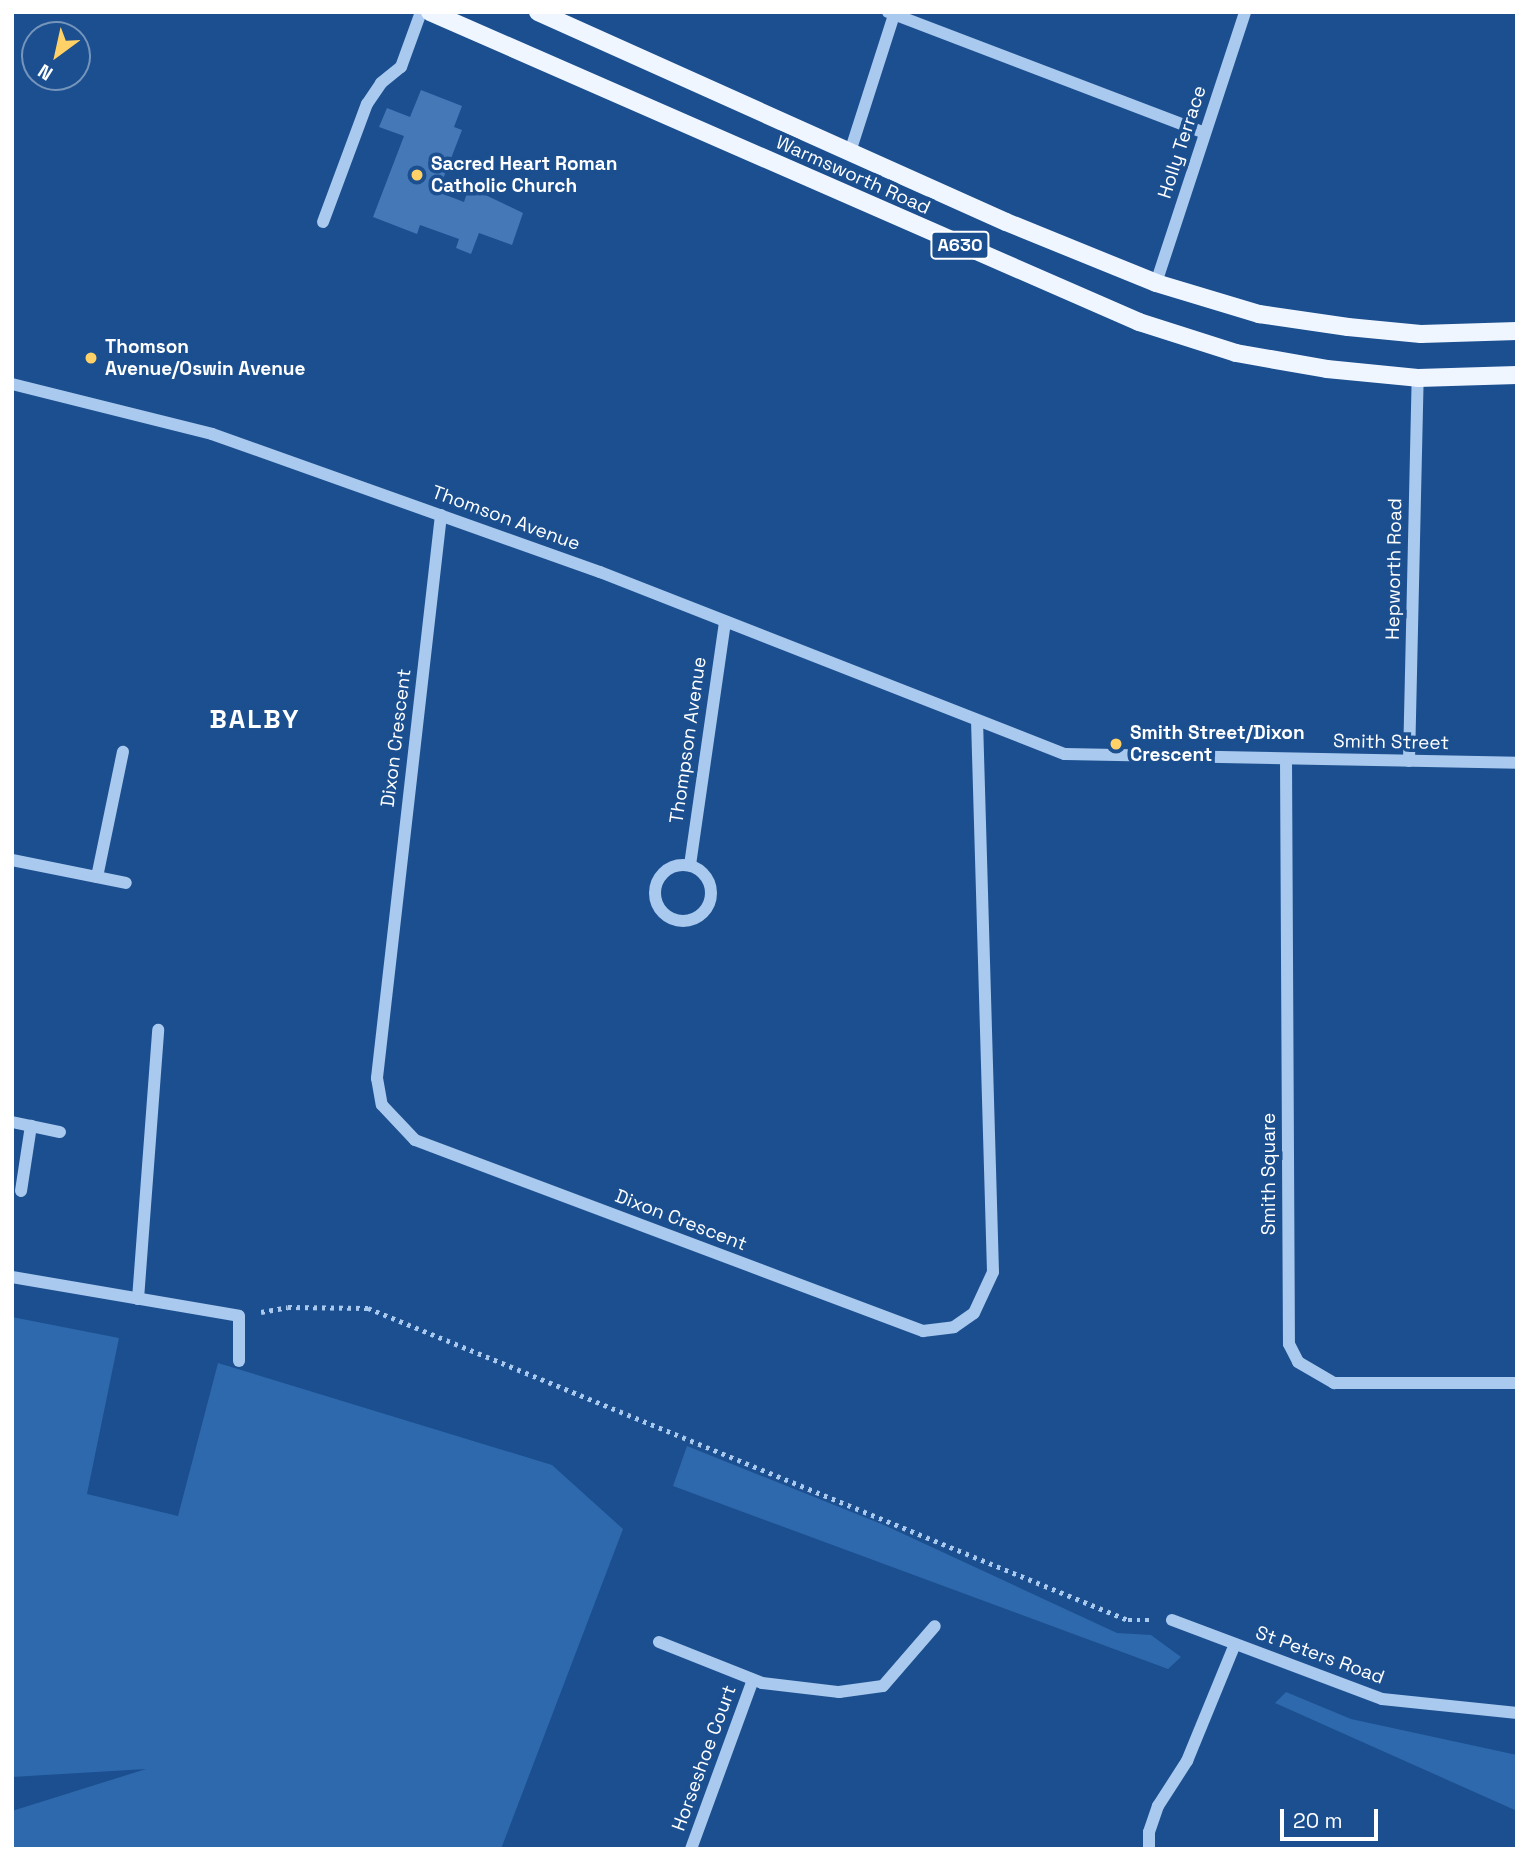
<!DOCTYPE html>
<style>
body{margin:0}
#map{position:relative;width:1529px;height:1861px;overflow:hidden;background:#1b4f8f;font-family:"Space Grotesk",sans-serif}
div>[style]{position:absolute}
.green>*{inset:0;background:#2e69ad}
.building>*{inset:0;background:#4478b7}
.path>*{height:4.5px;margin-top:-2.25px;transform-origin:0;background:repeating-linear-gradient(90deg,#a9c9ee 0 3.5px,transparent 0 8.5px)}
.minor>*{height:12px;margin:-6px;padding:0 6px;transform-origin:6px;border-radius:6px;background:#a9c9ee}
.minor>.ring{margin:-6px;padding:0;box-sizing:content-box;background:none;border:12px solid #a9c9ee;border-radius:50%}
.major>*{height:18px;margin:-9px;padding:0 9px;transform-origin:9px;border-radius:9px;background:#f0f6ff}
.dots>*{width:19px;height:19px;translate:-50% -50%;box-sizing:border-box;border:4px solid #1b4f8f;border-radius:50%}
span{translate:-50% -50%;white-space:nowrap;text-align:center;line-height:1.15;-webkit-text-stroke:7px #1b4f8f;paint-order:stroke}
.shield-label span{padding:2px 5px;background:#1b4f8f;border:2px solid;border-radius:5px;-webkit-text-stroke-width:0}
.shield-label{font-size:18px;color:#fff;font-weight:700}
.street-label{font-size:19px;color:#fff}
.poi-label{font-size:19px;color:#fff;font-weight:700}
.left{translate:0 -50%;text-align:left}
.district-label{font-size:26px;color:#fff;font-weight:700;letter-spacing:2px}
.frame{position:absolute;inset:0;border:14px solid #fff;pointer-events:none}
.north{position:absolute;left:21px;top:21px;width:70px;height:70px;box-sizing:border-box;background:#1b4f8f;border:2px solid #7695bc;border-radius:50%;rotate:213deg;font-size:19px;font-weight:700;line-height:28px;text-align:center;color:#fff}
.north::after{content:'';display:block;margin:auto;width:24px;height:32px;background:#ffd166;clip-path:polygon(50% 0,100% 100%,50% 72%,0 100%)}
.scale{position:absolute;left:1280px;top:1809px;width:98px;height:32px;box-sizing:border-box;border:4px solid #fff;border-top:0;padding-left:9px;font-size:21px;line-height:24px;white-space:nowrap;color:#fff;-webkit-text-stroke:5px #1b4f8f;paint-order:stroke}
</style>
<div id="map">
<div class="green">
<i style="clip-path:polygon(12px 1317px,119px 1338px,87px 1494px,178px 1516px,218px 1363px,552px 1465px,623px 1529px,501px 1849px,12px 1849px,12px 1811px,146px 1769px,12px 1777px)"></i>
<i style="clip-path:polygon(687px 1446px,884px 1525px,1117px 1633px,1151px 1635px,1181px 1657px,1168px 1669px,673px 1486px)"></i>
<i style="clip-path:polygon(1286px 1692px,1351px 1719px,1517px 1755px,1517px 1811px,1275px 1703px)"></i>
</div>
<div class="building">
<i style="clip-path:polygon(421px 90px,462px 106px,454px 127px,462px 130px,438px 192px,464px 202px,469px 187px,523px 213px,512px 245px,479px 233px,471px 254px,456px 248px,459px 239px,420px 225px,417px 234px,373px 217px,404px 136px,379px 127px,387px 108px,410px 117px)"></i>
</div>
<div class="path">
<i style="left:261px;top:1312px;width:27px;rotate:-10deg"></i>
<i style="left:288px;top:1307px;width:80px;rotate:0.7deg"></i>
<i style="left:368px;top:1308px;width:822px;rotate:22.32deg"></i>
<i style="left:1128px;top:1620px;width:21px"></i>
</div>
<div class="minor">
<i style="left:888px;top:12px;width:339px;rotate:20.9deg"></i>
<i style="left:850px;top:152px;width:147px;rotate:-72.2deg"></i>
<i style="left:323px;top:222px;width:126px;rotate:-69.6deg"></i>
<i style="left:367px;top:104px;width:25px;rotate:-56deg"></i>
<i style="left:381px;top:83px;width:26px;rotate:-39deg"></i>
<i style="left:401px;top:67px;width:59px;rotate:-70deg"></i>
<i style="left:1156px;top:283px;width:285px;rotate:-71.8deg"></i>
<i style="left:12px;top:384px;width:206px;rotate:14deg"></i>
<i style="left:212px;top:434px;width:412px;rotate:19.6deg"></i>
<i style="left:600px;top:572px;width:499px;rotate:21.4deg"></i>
<i style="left:1065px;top:754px;width:452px;rotate:1.1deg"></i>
<i style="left:441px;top:515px;width:567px;rotate:96.49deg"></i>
<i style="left:377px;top:1078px;width:27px;rotate:80deg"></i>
<i style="left:382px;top:1105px;width:48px;rotate:46.7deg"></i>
<i style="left:415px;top:1140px;width:543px;rotate:20.61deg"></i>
<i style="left:923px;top:1331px;width:31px;rotate:-7deg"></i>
<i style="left:954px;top:1327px;width:24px;rotate:-35deg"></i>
<i style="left:974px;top:1313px;width:45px;rotate:-65.1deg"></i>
<i style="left:993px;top:1272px;width:552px;rotate:-91.66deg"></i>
<i style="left:1286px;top:759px;width:585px;rotate:89.71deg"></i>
<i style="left:1289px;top:1344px;width:20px;rotate:63deg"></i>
<i style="left:1298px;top:1362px;width:42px;rotate:30.3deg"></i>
<i style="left:1334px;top:1383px;width:183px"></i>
<i style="left:1409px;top:761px;width:383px;rotate:-88.7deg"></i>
<i style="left:12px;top:860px;width:116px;rotate:11.4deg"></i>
<i style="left:690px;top:865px;width:246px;rotate:-81.8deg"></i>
<i class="ring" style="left:655px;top:865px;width:44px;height:44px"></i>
<i style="left:97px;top:877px;width:128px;rotate:-78.3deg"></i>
<i style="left:12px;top:1122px;width:49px;rotate:11.8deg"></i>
<i style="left:21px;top:1191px;width:66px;rotate:-81.3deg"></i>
<i style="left:12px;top:1277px;width:230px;rotate:9.7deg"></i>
<i style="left:239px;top:1316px;width:45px;rotate:90deg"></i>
<i style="left:138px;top:1299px;width:270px;rotate:-85.7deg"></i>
<i style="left:1172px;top:1620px;width:224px;rotate:20.6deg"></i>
<i style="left:1382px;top:1699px;width:136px;rotate:5.9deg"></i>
<i style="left:659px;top:1642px;width:111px;rotate:21.7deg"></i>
<i style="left:762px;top:1683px;width:78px;rotate:6.7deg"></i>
<i style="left:839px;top:1692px;width:44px;rotate:-7.8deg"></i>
<i style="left:883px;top:1686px;width:79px;rotate:-49.1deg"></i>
<i style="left:691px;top:1849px;width:180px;rotate:-69.9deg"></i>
<i style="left:1149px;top:1849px;width:17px;rotate:-90deg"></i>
<i style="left:1149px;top:1832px;width:28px;rotate:-71deg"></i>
<i style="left:1158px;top:1806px;width:54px;rotate:-57.2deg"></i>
<i style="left:1187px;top:1761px;width:126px;rotate:-67.7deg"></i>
</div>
<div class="major">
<i style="left:430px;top:12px;width:774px;rotate:23.62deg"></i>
<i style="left:1139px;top:322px;width:102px;rotate:17.7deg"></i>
<i style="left:1236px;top:353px;width:92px;rotate:10deg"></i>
<i style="left:1327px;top:369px;width:91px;rotate:5.6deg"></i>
<i style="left:1418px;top:378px;width:99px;rotate:-1.7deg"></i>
<i style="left:538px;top:12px;width:513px;rotate:24.17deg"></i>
<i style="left:1006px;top:222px;width:162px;rotate:22.1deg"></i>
<i style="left:1156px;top:283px;width:108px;rotate:16.8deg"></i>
<i style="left:1259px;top:314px;width:90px;rotate:8.3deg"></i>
<i style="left:1348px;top:327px;width:73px;rotate:5.5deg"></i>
<i style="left:1421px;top:334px;width:96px;rotate:-1.8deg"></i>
</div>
<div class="dots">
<i style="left:417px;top:175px;background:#ffd166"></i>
<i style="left:91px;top:358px;background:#ffd166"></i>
<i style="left:1116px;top:744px;background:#ffd166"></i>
</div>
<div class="shield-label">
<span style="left:960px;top:245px">A630</span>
</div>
<div class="street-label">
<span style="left:1182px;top:142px;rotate:-72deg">Holly Terrace</span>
<span style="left:853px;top:175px;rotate:24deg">Warmsworth Road</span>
<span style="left:506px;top:518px;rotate:20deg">Thomson Avenue</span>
<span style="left:1394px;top:569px;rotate:-89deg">Hepworth Road</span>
<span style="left:396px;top:738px;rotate:-83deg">Dixon Crescent</span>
<span style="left:688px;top:740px;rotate:-82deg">Thompson Avenue</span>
<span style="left:1391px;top:742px;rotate:1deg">Smith Street</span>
<span style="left:1269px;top:1174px;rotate:-90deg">Smith Square</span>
<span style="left:681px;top:1220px;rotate:21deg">Dixon Crescent</span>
<span style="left:1320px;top:1655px;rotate:20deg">St Peters Road</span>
<span style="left:704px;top:1758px;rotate:-70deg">Horseshoe Court</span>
</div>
<div class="poi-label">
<span class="left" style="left:431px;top:175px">Sacred Heart Roman<br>Catholic Church</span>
<span class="left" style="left:105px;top:358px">Thomson<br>Avenue/Oswin Avenue</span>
<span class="left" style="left:1130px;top:744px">Smith Street/Dixon<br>Crescent</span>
</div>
<div class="district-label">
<span style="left:255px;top:720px">BALBY</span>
</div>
<div class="frame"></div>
<div class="north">N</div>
<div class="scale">20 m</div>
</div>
